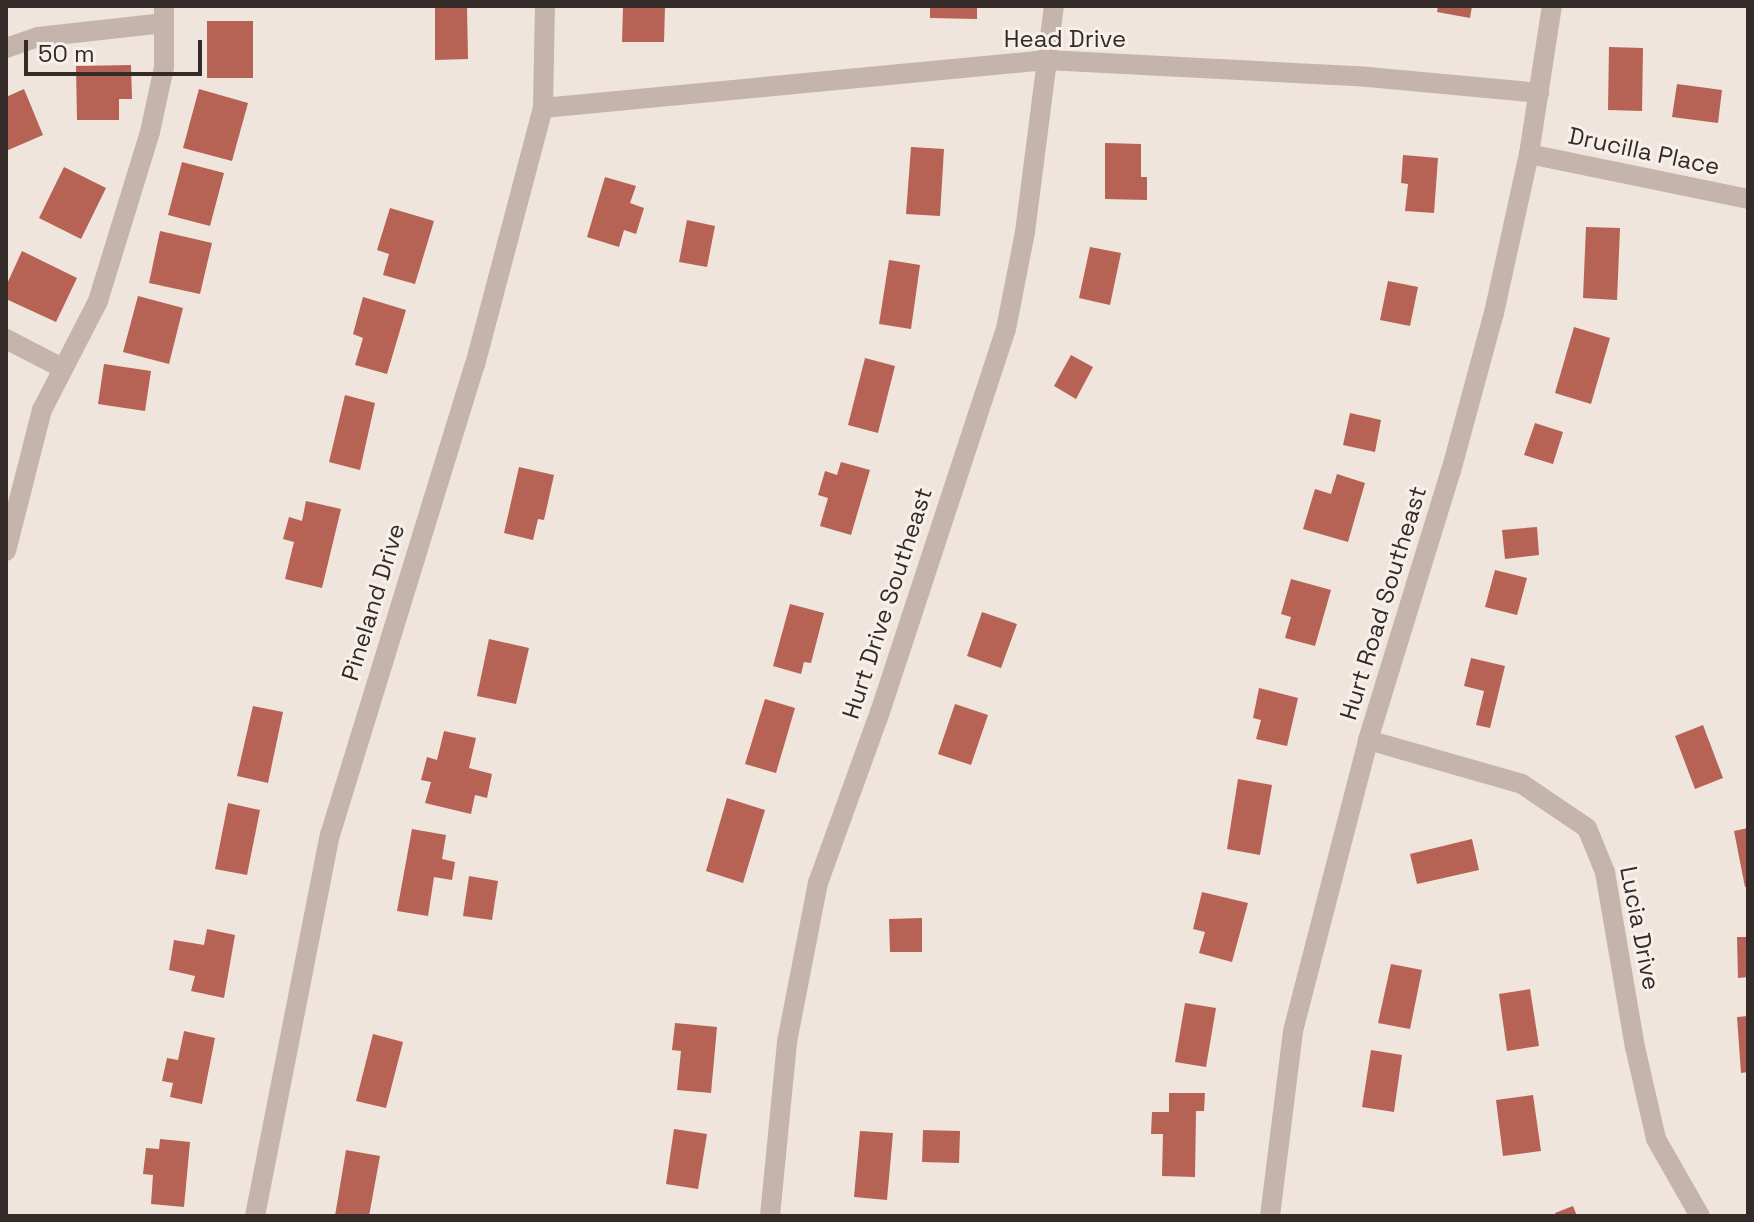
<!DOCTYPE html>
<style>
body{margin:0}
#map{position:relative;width:1754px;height:1222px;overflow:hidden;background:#efe5dd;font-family:"Space Grotesk",sans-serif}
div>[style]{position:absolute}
.building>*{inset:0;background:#b66254}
.minor>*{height:20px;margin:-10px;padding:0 10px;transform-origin:10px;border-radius:10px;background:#c5b4ab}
span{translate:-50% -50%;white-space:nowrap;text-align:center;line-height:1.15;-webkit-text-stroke:6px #f7efe9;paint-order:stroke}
.street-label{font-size:24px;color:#342b29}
.frame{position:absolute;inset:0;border:8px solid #342b29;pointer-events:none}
.scale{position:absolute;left:24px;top:40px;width:178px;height:36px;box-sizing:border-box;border:4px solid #342b29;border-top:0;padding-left:10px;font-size:24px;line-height:28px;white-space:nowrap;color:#342b29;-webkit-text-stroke:6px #f7efe9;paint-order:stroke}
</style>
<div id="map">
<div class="building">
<i style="clip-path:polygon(435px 6px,467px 6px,468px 59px,435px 60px)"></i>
<i style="clip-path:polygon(623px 6px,665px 6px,664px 42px,622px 42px)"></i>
<i style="clip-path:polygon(930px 6px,977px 6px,977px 19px,930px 18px)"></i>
<i style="clip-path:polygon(1438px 6px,1472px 6px,1470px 18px,1437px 12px)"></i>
<i style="clip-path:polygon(207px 21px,253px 21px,253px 78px,207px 78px)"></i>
<i style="clip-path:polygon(1609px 47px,1643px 48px,1642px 111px,1608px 110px)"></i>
<i style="clip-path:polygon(131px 65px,132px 99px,119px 99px,119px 120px,77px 120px,76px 66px)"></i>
<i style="clip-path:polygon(1677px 84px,1722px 90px,1718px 123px,1672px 117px)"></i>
<i style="clip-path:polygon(24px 89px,43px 135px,6px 151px,6px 97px)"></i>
<i style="clip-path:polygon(199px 89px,248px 103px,232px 161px,183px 148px)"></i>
<i style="clip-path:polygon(1105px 143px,1141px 144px,1141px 177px,1147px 177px,1147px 200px,1105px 199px)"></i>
<i style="clip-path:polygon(911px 147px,944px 149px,940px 216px,906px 214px)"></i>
<i style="clip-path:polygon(1403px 155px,1438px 158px,1434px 213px,1405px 211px,1408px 184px,1401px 183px)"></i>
<i style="clip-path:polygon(182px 162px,224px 173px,210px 226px,168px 215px)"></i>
<i style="clip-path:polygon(64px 167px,106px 188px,81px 239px,39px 218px)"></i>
<i style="clip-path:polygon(605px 177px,636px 186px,630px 203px,644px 208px,636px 234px,624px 230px,619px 247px,587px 237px)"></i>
<i style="clip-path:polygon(390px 208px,434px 221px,415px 284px,383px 275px,389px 254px,377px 250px)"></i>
<i style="clip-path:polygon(687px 220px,715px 226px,707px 267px,679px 262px)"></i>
<i style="clip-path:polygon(1586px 227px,1620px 228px,1617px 300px,1583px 298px)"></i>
<i style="clip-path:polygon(160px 231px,212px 243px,200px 294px,149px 283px)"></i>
<i style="clip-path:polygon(1090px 247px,1121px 253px,1110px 305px,1079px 298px)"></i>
<i style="clip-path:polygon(22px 251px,77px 278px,56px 322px,6px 299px,6px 286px)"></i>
<i style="clip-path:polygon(889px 260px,920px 265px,911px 329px,879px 324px)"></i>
<i style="clip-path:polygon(1388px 281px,1418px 287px,1410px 326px,1380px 320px)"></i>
<i style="clip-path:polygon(138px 296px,183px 308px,169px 364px,123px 352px)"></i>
<i style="clip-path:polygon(363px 297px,406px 310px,387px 374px,355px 365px,363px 338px,353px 334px)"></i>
<i style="clip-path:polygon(1574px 327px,1610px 338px,1591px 404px,1555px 393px)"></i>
<i style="clip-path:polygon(1071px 355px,1093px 367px,1076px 399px,1054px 386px)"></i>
<i style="clip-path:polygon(865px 358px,895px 366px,878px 433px,848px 425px)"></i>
<i style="clip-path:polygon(104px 364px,151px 371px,145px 411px,98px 404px)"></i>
<i style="clip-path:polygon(345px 395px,375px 403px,360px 470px,329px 462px)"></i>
<i style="clip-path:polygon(1350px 413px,1381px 420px,1375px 452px,1343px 445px)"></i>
<i style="clip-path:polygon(1535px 423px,1563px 432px,1553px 464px,1524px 455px)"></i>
<i style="clip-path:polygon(841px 462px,870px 470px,851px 535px,820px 526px,828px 498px,818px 495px,825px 471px,837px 475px)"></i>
<i style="clip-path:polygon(519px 467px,554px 475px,544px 520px,538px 519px,533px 540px,504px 533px)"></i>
<i style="clip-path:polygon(1337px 474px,1365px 483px,1348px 542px,1303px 529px,1315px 489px,1331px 494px)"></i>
<i style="clip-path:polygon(306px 501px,341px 509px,322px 588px,285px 579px,294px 542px,283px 539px,289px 517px,302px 521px)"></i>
<i style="clip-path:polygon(1537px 527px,1539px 555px,1505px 559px,1502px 530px)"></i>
<i style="clip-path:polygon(1495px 570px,1527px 578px,1517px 615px,1485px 607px)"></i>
<i style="clip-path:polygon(1291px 579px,1331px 590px,1315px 646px,1285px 638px,1291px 617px,1281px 614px)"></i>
<i style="clip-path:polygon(790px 604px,824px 613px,811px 663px,804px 662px,801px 674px,773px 666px)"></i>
<i style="clip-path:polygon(982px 612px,1017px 624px,1001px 668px,967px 656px)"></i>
<i style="clip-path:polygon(489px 639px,529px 648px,516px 704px,477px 696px)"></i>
<i style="clip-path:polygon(1471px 658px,1505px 666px,1490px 728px,1476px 725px,1484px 691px,1464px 686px)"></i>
<i style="clip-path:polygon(1259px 688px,1298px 698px,1287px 746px,1256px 739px,1261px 720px,1253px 718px)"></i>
<i style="clip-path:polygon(765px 699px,795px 708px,776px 773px,745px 764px)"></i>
<i style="clip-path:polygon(955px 704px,988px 715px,971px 765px,938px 754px)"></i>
<i style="clip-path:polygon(253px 706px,283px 712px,268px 783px,237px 776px)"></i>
<i style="clip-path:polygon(1703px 725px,1723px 778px,1695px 789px,1675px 736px)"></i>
<i style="clip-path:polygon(444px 731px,476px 738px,469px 768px,492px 774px,487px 798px,475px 795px,471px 814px,425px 803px,431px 782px,421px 780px,427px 757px,437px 760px)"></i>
<i style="clip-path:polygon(1238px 779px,1272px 785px,1260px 855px,1227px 849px)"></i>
<i style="clip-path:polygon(727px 798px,765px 810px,743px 883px,706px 871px)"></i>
<i style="clip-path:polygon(228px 803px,260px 810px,247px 875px,215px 869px)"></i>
<i style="clip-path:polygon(1748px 828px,1748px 886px,1745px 887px,1734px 831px)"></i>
<i style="clip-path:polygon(412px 829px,446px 835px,442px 859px,455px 862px,452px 880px,434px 877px,428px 916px,397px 911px)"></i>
<i style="clip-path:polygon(1472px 839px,1479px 870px,1417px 884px,1410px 854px)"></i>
<i style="clip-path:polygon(469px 876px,498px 881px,492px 920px,463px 916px)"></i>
<i style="clip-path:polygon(1202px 892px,1248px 903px,1232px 962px,1199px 953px,1205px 932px,1193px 929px)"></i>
<i style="clip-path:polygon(922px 918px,922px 952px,890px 952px,889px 919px)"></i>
<i style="clip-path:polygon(207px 929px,235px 935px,224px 998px,191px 991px,195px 976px,169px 970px,174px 940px,204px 945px)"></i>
<i style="clip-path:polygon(1737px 937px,1748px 937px,1748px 977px,1738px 978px)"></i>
<i style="clip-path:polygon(1391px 964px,1422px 970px,1410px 1029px,1378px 1023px)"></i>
<i style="clip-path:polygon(1530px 989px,1539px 1046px,1507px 1051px,1499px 994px)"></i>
<i style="clip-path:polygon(1185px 1003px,1216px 1008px,1206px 1067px,1175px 1062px)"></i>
<i style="clip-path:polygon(1748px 1016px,1748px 1072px,1741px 1073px,1737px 1017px)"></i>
<i style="clip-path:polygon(675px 1023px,717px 1027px,711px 1093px,677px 1090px,681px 1051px,672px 1050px)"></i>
<i style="clip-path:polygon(184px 1031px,215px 1038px,202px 1104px,170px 1097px,173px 1083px,162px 1081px,167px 1058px,178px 1060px)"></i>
<i style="clip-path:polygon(373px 1034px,403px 1042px,386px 1108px,356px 1101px)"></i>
<i style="clip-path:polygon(1371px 1050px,1402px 1055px,1394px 1112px,1362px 1107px)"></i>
<i style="clip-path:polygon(1169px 1093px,1205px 1093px,1204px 1111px,1196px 1111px,1195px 1177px,1162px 1176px,1163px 1134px,1151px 1134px,1152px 1112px,1169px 1112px)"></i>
<i style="clip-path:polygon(1533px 1095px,1541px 1151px,1503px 1156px,1496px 1100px)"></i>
<i style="clip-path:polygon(674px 1129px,707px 1134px,698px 1189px,666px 1184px)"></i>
<i style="clip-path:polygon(923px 1130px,960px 1131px,959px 1163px,922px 1162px)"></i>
<i style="clip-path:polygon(860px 1131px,893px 1133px,887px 1200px,854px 1197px)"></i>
<i style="clip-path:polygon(160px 1139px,190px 1142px,184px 1207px,151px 1204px,153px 1175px,143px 1174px,146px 1148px,159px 1149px)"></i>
<i style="clip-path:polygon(346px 1150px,380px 1156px,369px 1216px,335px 1216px)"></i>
<i style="clip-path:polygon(1573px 1206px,1577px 1216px,1556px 1216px,1555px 1213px)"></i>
</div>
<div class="minor">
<i style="left:6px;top:48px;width:34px;rotate:-19deg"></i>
<i style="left:38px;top:37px;width:127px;rotate:-6.3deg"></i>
<i style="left:543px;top:108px;width:506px;rotate:-5.44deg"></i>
<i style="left:1047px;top:60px;width:321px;rotate:3deg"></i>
<i style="left:1368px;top:77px;width:172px;rotate:5.3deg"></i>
<i style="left:1529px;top:154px;width:224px;rotate:11.6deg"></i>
<i style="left:6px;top:339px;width:63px;rotate:27.4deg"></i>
<i style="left:6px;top:551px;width:146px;rotate:-75.7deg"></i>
<i style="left:42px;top:410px;width:123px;rotate:-62.8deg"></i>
<i style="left:98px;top:301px;width:177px;rotate:-72.9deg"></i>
<i style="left:150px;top:132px;width:66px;rotate:-77.8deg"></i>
<i style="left:164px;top:67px;width:61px;rotate:-90deg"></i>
<i style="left:1368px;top:740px;width:160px;rotate:15.9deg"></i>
<i style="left:1522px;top:784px;width:78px;rotate:34.1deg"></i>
<i style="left:1587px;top:828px;width:48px;rotate:67.8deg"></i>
<i style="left:1605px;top:872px;width:178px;rotate:80.3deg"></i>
<i style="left:1635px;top:1047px;width:94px;rotate:77.1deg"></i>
<i style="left:1656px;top:1139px;width:89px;rotate:60.3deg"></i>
<i style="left:255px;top:1216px;width:388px;rotate:-78.9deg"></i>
<i style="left:330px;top:835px;width:492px;rotate:-72.9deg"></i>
<i style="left:475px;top:365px;width:266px;rotate:-75.2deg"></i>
<i style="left:543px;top:108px;width:102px;rotate:-88.9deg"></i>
<i style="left:770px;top:1216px;width:175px;rotate:-84.4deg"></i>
<i style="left:787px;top:1042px;width:162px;rotate:-79deg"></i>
<i style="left:818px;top:883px;width:182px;rotate:-70.1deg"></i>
<i style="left:880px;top:712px;width:403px;rotate:-71.8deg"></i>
<i style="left:1006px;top:329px;width:99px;rotate:-78.9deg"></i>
<i style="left:1025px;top:232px;width:228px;rotate:-82.7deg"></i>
<i style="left:1270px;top:1216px;width:186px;rotate:-82.9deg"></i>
<i style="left:1293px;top:1031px;width:301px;rotate:-75.5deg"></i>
<i style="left:1368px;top:740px;width:282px;rotate:-72.9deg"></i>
<i style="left:1451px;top:471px;width:164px;rotate:-74.8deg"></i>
<i style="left:1494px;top:313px;width:163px;rotate:-77.6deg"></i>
<i style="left:1529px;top:154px;width:150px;rotate:-81.2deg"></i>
</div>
<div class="street-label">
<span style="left:1065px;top:39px">Head Drive</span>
<span style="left:1644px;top:151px;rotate:12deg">Drucilla Place</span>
<span style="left:373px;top:602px;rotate:-73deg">Pineland Drive</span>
<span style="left:887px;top:603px;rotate:-72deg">Hurt Drive Southeast</span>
<span style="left:1383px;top:603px;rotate:-73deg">Hurt Road Southeast</span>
<span style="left:1640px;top:928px;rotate:79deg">Lucia Drive</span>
</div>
<div class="frame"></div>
<div class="scale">50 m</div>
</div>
